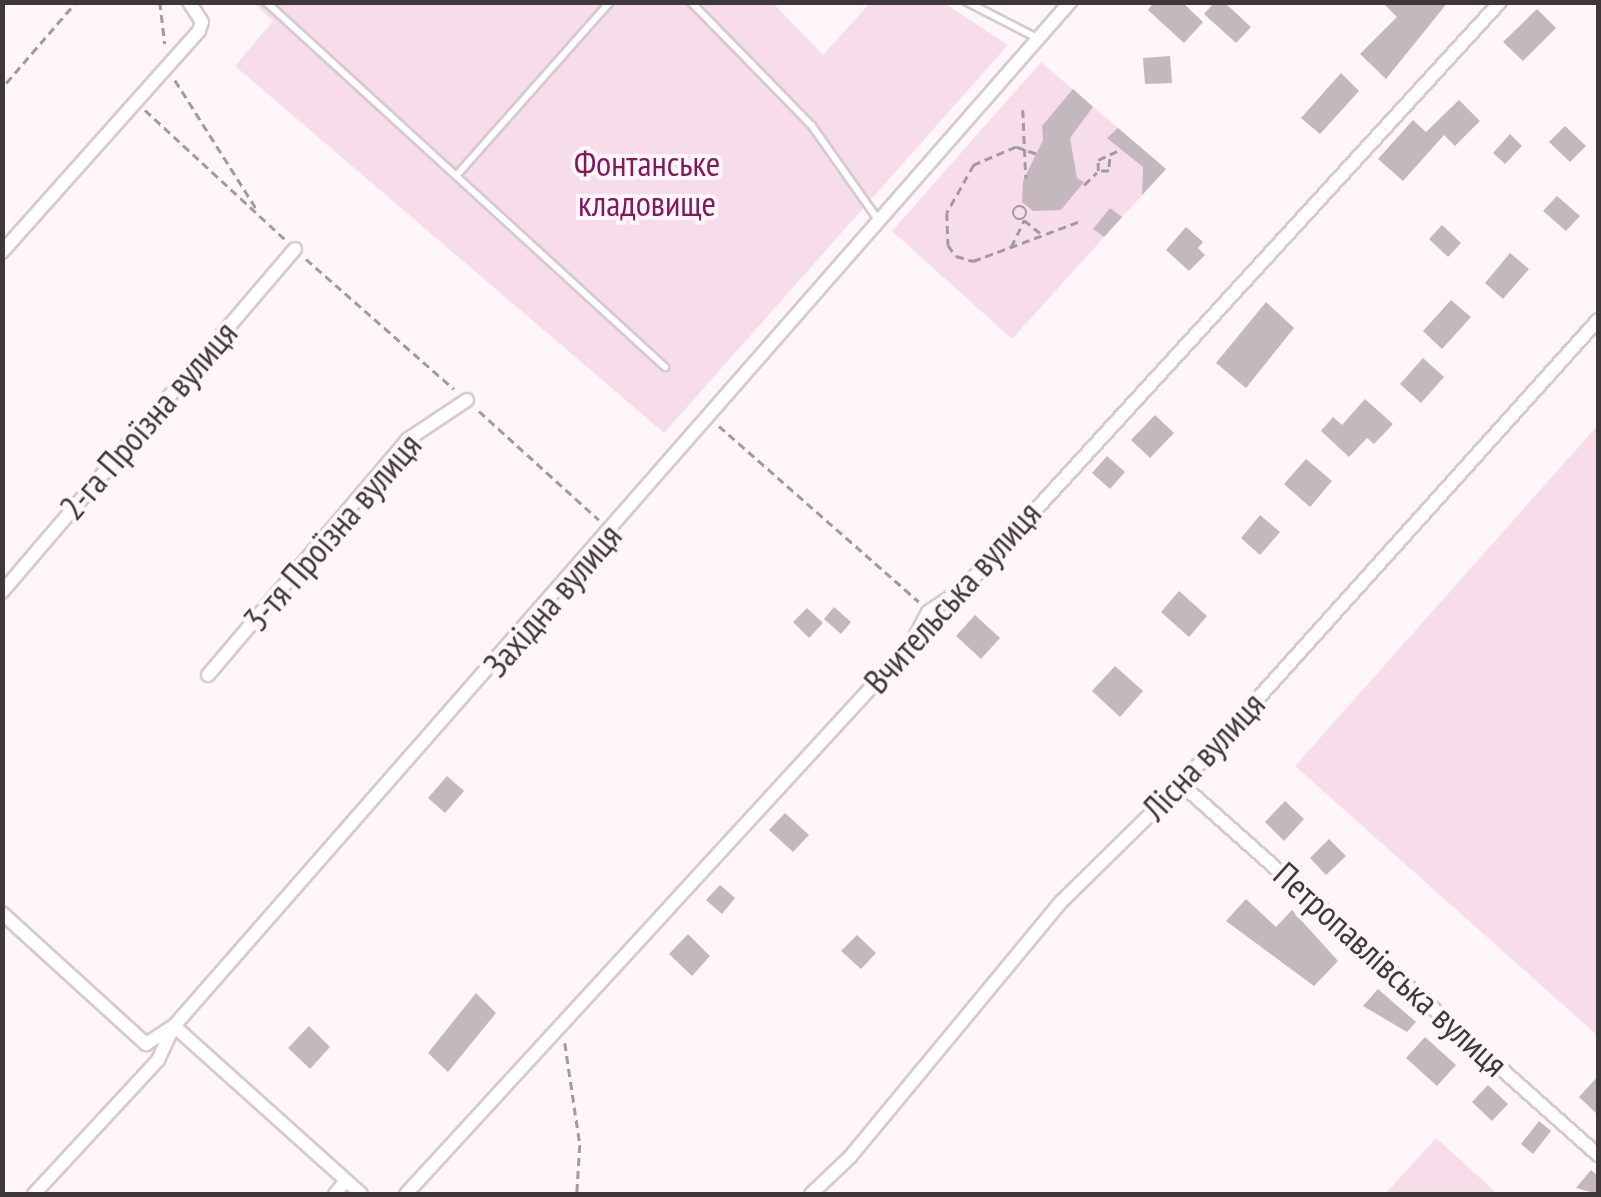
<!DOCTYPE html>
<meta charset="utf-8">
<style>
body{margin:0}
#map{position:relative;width:1601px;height:1197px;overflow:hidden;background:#fff6fa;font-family:"PT Sans Narrow",sans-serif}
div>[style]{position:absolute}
.green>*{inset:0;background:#f7dde9}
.building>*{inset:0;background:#c4b7bd}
.path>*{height:2.5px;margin-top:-1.25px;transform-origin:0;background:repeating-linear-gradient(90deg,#a29b9e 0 8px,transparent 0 13px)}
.path>.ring{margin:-1.25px;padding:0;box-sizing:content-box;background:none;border:2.5px solid #a29b9e;border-radius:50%}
.roads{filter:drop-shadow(2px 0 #d7c9cf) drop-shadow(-2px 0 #d7c9cf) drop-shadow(0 2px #d7c9cf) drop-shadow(0 -2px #d7c9cf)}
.lane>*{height:6px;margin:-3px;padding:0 3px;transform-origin:3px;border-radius:3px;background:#fff}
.street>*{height:12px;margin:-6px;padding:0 6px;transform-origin:6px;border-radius:6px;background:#fff}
span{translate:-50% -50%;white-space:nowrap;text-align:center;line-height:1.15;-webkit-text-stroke:8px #fff6fa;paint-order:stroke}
.park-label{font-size:35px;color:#83195a}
.street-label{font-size:35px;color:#3e383b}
.frame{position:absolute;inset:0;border:5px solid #3e383b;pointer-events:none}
</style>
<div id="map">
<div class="green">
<i style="clip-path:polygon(253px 2px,773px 3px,823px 55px,870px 3px,944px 3px,1008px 45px,664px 433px,235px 66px,273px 21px)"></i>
<i style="clip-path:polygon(1041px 62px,1166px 169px,1012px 339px,892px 231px)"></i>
<i style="clip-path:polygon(1598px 425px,1598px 1036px,1295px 766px)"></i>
<i style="clip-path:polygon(1436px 1138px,1498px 1194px,1385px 1194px)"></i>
</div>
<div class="building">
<i style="clip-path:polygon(1154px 2px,1182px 2px,1203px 22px,1184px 43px,1148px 10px)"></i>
<i style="clip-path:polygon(1215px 2px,1224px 2px,1251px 27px,1236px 43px,1204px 14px)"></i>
<i style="clip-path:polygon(1382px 2px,1448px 2px,1386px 79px,1360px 54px,1397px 17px)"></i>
<i style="clip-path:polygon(1537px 9px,1556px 28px,1523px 61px,1503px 42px)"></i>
<i style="clip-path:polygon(1170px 56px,1172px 83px,1145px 84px,1143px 58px)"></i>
<i style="clip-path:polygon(1341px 73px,1359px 91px,1320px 134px,1301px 118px)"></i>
<i style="clip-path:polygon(1073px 89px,1093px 107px,1070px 138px,1077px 178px,1084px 182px,1061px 210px,1033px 211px,1022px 202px,1023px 181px,1043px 140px,1042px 126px)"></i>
<i style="clip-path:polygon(1459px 100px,1480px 121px,1455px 146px,1444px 135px,1403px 181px,1378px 159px,1413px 120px,1426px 132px)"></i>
<i style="clip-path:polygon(1565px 126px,1586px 146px,1570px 162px,1549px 142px)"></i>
<i style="clip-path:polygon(1118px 128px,1166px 169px,1142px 195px,1143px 167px,1107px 138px)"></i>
<i style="clip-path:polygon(1510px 134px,1522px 146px,1505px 164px,1493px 153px)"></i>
<i style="clip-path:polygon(1557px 196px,1580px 216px,1566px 231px,1543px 211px)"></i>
<i style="clip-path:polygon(1110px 208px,1122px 217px,1104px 237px,1093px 229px)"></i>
<i style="clip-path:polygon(1442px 225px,1461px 243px,1448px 257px,1429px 239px)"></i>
<i style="clip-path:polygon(1186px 227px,1203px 242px,1198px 248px,1205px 255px,1189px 271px,1166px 250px)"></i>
<i style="clip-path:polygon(1510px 253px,1529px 269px,1503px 299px,1485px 283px)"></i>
<i style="clip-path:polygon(1451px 300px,1471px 317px,1442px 349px,1423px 331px)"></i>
<i style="clip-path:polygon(1266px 302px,1294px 328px,1246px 388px,1216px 363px)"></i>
<i style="clip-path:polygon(1423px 358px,1444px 377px,1421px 403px,1400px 384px)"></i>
<i style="clip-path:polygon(1365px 399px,1393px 424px,1374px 444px,1367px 438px,1349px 457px,1321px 431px,1333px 417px,1342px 425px)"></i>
<i style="clip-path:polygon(1155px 415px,1174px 433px,1150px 458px,1131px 440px)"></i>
<i style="clip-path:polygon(1107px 456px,1125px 472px,1110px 489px,1092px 473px)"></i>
<i style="clip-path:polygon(1306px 459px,1332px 481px,1310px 507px,1284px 484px)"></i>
<i style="clip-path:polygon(1260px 515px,1280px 532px,1260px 555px,1241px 538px)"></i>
<i style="clip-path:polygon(1179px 591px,1207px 616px,1189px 637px,1161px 612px)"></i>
<i style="clip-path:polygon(834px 607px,851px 622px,841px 634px,824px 619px)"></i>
<i style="clip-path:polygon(807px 608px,823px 623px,809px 638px,793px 622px)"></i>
<i style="clip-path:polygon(975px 615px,1000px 638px,981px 659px,956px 636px)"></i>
<i style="clip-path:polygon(1115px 666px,1143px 691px,1120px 717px,1092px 691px)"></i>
<i style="clip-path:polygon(447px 776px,464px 791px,445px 813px,428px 798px)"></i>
<i style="clip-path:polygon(1285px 801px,1304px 819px,1284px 841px,1265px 822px)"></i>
<i style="clip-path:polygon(785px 813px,809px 835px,793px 852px,769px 830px)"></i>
<i style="clip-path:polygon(1329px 839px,1346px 856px,1326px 875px,1310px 858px)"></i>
<i style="clip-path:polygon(720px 885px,735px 898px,722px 914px,706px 900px)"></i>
<i style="clip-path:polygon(1246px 899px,1276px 927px,1292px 910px,1338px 961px,1314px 986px,1226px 921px)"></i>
<i style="clip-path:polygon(688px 934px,710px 956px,692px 976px,669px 954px)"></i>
<i style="clip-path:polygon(857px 935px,876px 953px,861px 969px,841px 951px)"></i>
<i style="clip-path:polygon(1378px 989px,1416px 1022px,1407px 1032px,1363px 1006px)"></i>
<i style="clip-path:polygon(476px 993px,496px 1013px,448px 1072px,428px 1053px)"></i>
<i style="clip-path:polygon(309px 1026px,330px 1047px,310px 1069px,288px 1048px)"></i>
<i style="clip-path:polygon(1425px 1037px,1456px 1065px,1437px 1086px,1406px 1058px)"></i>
<i style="clip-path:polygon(1598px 1076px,1598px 1115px,1579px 1097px)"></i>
<i style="clip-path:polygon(1488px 1085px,1508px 1104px,1492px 1121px,1472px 1102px)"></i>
<i style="clip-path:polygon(1539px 1121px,1551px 1131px,1533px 1154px,1521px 1144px)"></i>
<i style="clip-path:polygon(1591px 1170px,1598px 1176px,1598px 1194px,1576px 1188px)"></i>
</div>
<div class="path">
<i style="left:160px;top:2px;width:42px;rotate:83.2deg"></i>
<i style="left:175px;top:80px;width:151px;rotate:57.7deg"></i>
<i style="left:6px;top:83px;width:107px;rotate:-49.2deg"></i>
<i style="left:145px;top:110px;width:192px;rotate:42.7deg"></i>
<i style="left:1023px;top:110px;width:68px;rotate:87.5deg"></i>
<i style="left:1036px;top:154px;width:21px;rotate:-161deg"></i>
<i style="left:1016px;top:147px;width:46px;rotate:156.8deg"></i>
<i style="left:974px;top:165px;width:55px;rotate:119.4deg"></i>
<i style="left:947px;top:213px;width:32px;rotate:88deg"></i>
<i style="left:948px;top:245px;width:14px;rotate:54deg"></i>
<i style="left:956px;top:256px;width:18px;rotate:16deg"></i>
<i style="left:973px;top:261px;width:117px;rotate:-20.4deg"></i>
<i style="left:1110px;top:159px;width:12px;rotate:95deg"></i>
<i style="left:1109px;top:171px;width:11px;rotate:180deg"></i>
<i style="left:1098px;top:171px;width:11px;rotate:-90deg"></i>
<i style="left:1098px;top:160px;width:21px;rotate:-25deg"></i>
<i style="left:1084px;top:185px;width:18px;rotate:-45deg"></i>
<i class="ring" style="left:1013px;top:206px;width:11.5px;height:11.5px"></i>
<i style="left:1011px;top:247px;width:30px;rotate:-64deg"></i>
<i style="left:1024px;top:220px;width:22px;rotate:39deg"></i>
<i style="left:306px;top:259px;width:197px;rotate:41.3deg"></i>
<i style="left:479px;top:411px;width:162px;rotate:42.2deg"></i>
<i style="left:719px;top:426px;width:266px;rotate:41.3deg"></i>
<i style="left:565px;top:1043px;width:103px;rotate:81.6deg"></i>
<i style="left:580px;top:1145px;width:49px;rotate:93.5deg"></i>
</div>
<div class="roads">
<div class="lane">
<i style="left:266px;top:2px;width:541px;rotate:42.45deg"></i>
<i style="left:691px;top:2px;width:173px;rotate:45.7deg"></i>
<i style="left:812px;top:126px;width:116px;rotate:54.8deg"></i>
<i style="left:967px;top:2px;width:79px;rotate:27.2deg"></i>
<i style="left:456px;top:176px;width:232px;rotate:-48.5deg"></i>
</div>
<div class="street">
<i style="left:2px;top:252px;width:296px;rotate:-48.3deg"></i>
<i style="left:199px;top:31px;width:9px;rotate:-72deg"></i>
<i style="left:202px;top:22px;width:24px;rotate:-123deg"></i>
<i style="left:2px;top:592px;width:451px;rotate:-49.5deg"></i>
<i style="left:208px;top:675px;width:308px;rotate:-49.7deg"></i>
<i style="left:407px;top:440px;width:72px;rotate:-33.7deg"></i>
<i style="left:1181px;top:784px;width:558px;rotate:41.66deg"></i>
<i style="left:2px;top:913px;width:195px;rotate:42.3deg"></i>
<i style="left:146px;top:1044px;width:33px;rotate:-33deg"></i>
<i style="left:174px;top:1026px;width:251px;rotate:41.9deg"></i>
<i style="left:34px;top:1194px;width:183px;rotate:-47.2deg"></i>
<i style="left:158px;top:1060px;width:38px;rotate:-65deg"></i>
<i style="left:174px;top:1026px;width:1361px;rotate:-48.81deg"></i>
<i style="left:335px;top:1194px;width:17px;rotate:-50deg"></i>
<i style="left:406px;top:1194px;width:747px;rotate:-47.44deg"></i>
<i style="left:911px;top:644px;width:36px;rotate:-62deg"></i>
<i style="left:928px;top:612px;width:43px;rotate:-33.7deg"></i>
<i style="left:964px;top:588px;width:794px;rotate:-47.55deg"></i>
<i style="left:811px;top:1194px;width:54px;rotate:-43.5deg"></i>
<i style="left:850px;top:1157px;width:332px;rotate:-50.4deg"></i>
<i style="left:1062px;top:901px;width:167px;rotate:-44.5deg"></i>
<i style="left:1181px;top:784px;width:624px;rotate:-48.05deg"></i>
</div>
</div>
<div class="park-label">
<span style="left:647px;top:183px">Фонтанське<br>кладовище</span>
</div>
<div class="street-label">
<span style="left:148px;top:420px;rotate:-49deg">2-га Проїзна вулиця</span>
<span style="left:332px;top:532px;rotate:-49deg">3-тя Проїзна вулиця</span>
<span style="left:952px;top:597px;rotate:-48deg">Вчительська вулиця</span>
<span style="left:552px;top:600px;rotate:-49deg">Західна вулиця</span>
<span style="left:1203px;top:756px;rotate:-47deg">Лісна вулиця</span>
<span style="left:1391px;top:969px;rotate:42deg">Петропавлівська вулиця</span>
</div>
<div class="frame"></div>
</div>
